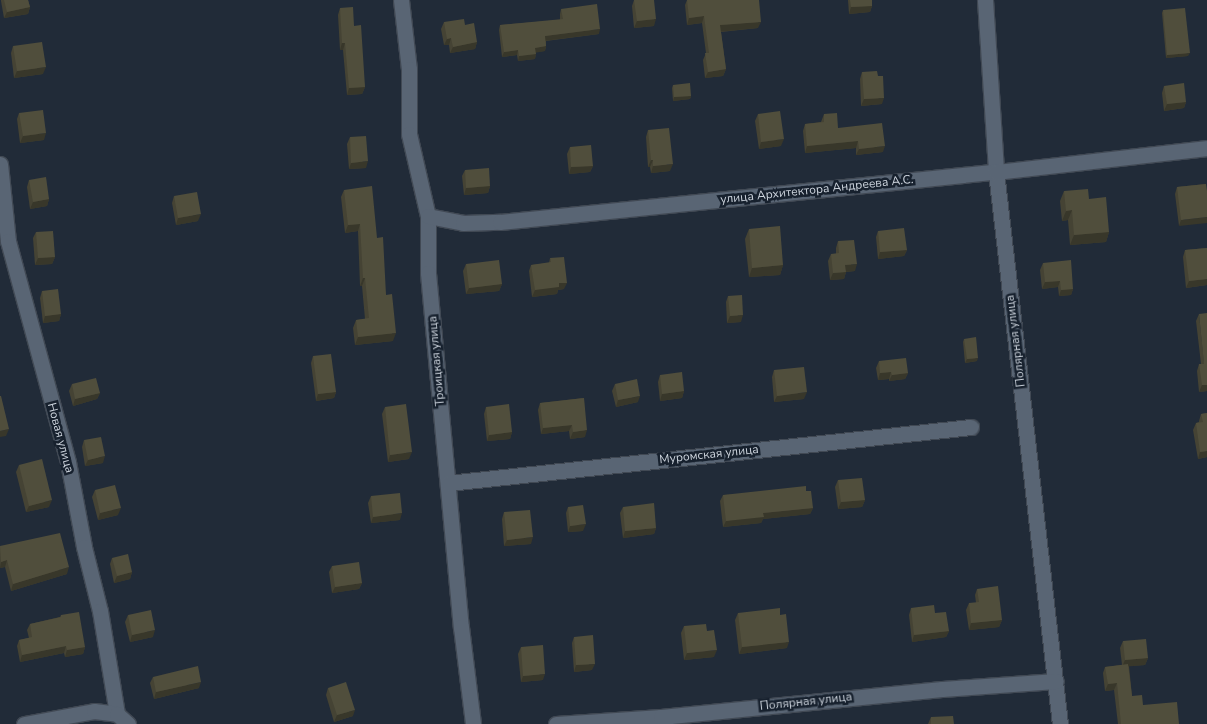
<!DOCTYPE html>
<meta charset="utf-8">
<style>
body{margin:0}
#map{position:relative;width:1207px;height:724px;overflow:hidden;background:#212b38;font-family:"Nunito Sans",sans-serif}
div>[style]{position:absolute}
.roads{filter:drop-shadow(1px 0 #414954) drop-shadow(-1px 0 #414954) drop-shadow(0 1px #414954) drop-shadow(0 -1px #414954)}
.street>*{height:15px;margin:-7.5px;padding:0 7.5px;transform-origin:7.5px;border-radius:7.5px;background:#596574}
.wall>*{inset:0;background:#454334}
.shaded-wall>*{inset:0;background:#38372a}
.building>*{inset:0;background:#504e3c}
span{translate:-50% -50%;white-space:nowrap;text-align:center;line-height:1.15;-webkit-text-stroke:5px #17212e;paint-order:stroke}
.street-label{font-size:12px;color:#ced5de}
</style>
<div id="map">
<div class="roads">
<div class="street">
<i style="left:401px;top:0;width:69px;rotate:83.4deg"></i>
<i style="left:409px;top:69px;width:65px;rotate:90deg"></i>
<i style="left:409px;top:134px;width:84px;rotate:77deg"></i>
<i style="left:428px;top:216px;width:57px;rotate:90deg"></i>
<i style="left:428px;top:273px;width:356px;rotate:84.7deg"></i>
<i style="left:461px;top:627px;width:98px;rotate:82.9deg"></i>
<i style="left:985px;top:0;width:172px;rotate:86.3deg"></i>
<i style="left:996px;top:172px;width:556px;rotate:83.39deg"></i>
<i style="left:0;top:164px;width:77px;rotate:84.1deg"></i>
<i style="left:8px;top:241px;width:229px;rotate:74.8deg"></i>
<i style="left:68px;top:462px;width:86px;rotate:79.3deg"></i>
<i style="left:84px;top:547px;width:66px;rotate:76deg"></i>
<i style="left:100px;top:611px;width:104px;rotate:80.6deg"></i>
<i style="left:428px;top:216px;width:36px;rotate:11deg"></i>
<i style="left:463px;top:223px;width:37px;rotate:-2deg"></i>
<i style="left:500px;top:222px;width:499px;rotate:-5.8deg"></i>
<i style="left:996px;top:172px;width:212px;rotate:-6.5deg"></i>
<i style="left:448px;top:483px;width:526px;rotate:-6.11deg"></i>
<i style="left:24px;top:724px;width:71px;rotate:-10.5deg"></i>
<i style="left:94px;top:711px;width:23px;rotate:7deg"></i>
<i style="left:117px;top:714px;width:15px;rotate:42deg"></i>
<i style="left:556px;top:724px;width:105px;rotate:-3.8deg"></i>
<i style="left:661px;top:717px;width:282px;rotate:-5.7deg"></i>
<i style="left:942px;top:689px;width:114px;rotate:-4deg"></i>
</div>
</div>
<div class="wall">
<i style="clip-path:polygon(1px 0,28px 0,30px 7px,28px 14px,4px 18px,1px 1px)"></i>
<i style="clip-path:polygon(634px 0,654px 0,654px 26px,634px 28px,632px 6px)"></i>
<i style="clip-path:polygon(687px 0,759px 0,758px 28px,721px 32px,726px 69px,723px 76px,705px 78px,703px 60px,706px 53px,702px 23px,687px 25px,685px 5px)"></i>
<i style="clip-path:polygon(848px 0,872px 0,872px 6px,870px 12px,849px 14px)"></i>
<i style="clip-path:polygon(340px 8px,354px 26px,365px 87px,362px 94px,347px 95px,343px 50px,340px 50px,338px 15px)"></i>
<i style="clip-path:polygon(561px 9px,599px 34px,546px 41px,546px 46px,545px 51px,536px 52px,535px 59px,518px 61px,517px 55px,502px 57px,499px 30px,500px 25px,560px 20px,560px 14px)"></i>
<i style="clip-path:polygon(1163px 10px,1188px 56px,1166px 58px,1162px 13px)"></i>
<i style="clip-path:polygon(444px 22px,465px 25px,477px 42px,475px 49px,450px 53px,449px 45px,444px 45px,441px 29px)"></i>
<i style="clip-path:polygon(13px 46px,43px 74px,14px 78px,11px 53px)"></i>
<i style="clip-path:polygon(862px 72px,882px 104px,861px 106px,860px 79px)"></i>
<i style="clip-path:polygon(673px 85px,691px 96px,690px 99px,673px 101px,672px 88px)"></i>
<i style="clip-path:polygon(1164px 86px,1186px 102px,1184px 108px,1164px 111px,1162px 93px)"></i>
<i style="clip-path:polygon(19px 113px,44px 140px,20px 143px,17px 119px)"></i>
<i style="clip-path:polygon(758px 114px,781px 146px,759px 149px,755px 121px)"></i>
<i style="clip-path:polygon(824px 114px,838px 128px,883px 152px,856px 155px,856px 148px,805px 153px,803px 131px,805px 124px,821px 122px)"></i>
<i style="clip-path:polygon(648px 130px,670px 171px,651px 173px,650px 167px,648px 167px,646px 137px)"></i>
<i style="clip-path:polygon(350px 137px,366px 168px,349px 169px,347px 144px)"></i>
<i style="clip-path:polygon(570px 147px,593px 166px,590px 172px,569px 174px,567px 154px)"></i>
<i style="clip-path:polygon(465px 170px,490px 186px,488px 193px,464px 195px,462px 176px)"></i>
<i style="clip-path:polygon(29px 180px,49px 199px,47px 206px,30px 209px,27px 187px)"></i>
<i style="clip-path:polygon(1206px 184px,1179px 226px,1175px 194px,1177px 187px)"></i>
<i style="clip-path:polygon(344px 190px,377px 238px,393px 341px,355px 345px,353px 328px,356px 320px,365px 319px,362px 286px,360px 286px,358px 231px,345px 233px,341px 197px)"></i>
<i style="clip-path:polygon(1064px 191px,1109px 232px,1106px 242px,1070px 245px,1068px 220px,1062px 221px,1060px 201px)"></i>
<i style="clip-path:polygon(174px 196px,198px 221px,176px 225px,172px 203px)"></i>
<i style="clip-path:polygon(749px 229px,783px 265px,780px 275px,749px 277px,745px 239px)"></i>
<i style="clip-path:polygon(878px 231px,907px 250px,904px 256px,878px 259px,876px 237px)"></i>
<i style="clip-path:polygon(36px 232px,55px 257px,52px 264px,35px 265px,33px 238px)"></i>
<i style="clip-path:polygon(838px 241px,855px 271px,846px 272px,844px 279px,830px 280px,828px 261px,831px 254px,836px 254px,836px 248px)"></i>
<i style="clip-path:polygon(1207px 248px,1207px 285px,1186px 288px,1183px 257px,1185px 250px)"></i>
<i style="clip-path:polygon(550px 258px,564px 289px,558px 290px,557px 294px,532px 297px,529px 271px,531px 265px,549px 263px)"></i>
<i style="clip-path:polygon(1043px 263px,1073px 289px,1071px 295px,1059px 296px,1058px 287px,1042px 289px,1040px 270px)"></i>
<i style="clip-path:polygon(466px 264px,502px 284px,499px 291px,466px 294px,463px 271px)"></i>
<i style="clip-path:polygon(42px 291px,61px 314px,59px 321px,43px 323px,40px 298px)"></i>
<i style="clip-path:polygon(728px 296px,741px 322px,727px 323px,726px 302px)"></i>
<i style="clip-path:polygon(1199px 314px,1207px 391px,1199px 392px,1197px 371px,1199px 364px,1201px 364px,1196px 321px)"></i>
<i style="clip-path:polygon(964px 339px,977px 361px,965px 363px,963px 342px)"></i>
<i style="clip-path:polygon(313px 356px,336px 392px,334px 398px,316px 401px,311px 363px)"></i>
<i style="clip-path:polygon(879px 361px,908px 373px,905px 379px,889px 381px,889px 379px,878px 380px,876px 368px)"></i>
<i style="clip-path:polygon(774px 370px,804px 399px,774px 402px,772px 377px)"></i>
<i style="clip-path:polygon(660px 375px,684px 391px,682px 398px,660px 401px,658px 382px)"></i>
<i style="clip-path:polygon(72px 384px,100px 393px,97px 399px,73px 406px,69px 391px)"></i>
<i style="clip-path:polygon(615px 384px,638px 402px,616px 407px,612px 391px)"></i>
<i style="clip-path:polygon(584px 398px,585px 437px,570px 439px,569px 431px,541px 434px,538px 410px,540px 403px)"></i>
<i style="clip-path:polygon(385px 407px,409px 459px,388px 462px,382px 414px)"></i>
<i style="clip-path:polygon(486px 407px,512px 432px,510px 439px,487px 441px,484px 414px)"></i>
<i style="clip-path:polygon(1207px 413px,1207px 457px,1198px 459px,1193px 430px,1196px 423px,1199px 422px,1199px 421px,1201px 414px)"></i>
<i style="clip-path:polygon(84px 440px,103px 463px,85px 466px,82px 447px)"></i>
<i style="clip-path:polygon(19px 465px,49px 507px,26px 512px,16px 472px)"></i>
<i style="clip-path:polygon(838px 480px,865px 500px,862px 507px,838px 509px,835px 487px)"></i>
<i style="clip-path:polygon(95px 490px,118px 515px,98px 520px,92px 497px)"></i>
<i style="clip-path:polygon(806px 491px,813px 508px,810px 514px,763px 519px,761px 523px,723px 527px,720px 501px,723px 495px)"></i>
<i style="clip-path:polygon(371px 496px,400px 520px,371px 523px,368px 503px)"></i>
<i style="clip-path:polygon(568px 507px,583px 531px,568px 532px,566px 513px)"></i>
<i style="clip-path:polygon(623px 507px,656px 528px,654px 534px,623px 538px,620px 513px)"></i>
<i style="clip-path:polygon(504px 512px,531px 544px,504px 546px,502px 519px)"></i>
<i style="clip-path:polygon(0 546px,67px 574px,11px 591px,5px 567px,0 568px)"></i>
<i style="clip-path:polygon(112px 558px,132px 572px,130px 579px,114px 583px,110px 564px)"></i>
<i style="clip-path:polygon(332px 566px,362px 583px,359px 589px,332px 593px,329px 572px)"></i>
<i style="clip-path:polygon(977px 589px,1002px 620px,999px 627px,969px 630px,966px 610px,969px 603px,976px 603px,975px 595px)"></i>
<i style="clip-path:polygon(911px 608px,935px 613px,949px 631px,946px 637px,912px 642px,909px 615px)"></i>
<i style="clip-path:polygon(738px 613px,780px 615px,787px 648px,739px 654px,735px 620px)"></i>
<i style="clip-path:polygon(61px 615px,85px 647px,83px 654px,65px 657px,64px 653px,20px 662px,17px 646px,19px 640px,29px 638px,27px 630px,30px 624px,60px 617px)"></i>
<i style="clip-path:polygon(128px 615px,153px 637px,130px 642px,125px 622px)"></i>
<i style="clip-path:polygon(684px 626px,714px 657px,684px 660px,681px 633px)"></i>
<i style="clip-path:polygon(574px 637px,592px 670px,574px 672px,572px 643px)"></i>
<i style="clip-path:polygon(1123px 641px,1148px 658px,1145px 665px,1129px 666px,1132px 696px,1143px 705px,1179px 724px,1118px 724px,1114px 690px,1105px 691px,1103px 673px,1105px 667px,1122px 665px,1120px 648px)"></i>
<i style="clip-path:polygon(521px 647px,543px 680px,521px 682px,518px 654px)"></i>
<i style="clip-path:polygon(153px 677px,199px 688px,154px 699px,150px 683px)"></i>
<i style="clip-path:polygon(328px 688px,353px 716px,334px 722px,326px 695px)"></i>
<i style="clip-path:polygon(931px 717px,954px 724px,928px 724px)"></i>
</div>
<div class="shaded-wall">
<i style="clip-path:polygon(872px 6px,870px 12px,849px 14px,851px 7px)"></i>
<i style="clip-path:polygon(30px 7px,28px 14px,4px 18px,7px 12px)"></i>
<i style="clip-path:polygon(704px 16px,702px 23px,687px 25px,689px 18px)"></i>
<i style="clip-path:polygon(656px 19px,654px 26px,634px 28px,637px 21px)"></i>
<i style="clip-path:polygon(761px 22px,758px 28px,717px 32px,720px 25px)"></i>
<i style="clip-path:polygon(600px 29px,599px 34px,543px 41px,545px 36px)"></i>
<i style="clip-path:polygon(451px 38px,449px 45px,444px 45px,447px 39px)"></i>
<i style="clip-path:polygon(477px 42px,475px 49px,450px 53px,453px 47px)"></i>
<i style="clip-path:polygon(342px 43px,345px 43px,343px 50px,340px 50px)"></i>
<i style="clip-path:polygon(546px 46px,545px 51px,534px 53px,535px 48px)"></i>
<i style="clip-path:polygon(518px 50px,517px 55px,502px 57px,504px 52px)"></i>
<i style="clip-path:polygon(1190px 53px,1188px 56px,1166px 58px,1167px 55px)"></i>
<i style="clip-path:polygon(536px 54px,535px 59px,518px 61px,519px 56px)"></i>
<i style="clip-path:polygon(46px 67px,43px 74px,14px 78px,17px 71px)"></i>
<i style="clip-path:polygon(726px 69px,723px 76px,705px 78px,708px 72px)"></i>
<i style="clip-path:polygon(365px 87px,362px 94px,347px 95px,349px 88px)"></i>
<i style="clip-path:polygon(691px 96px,690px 99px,673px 101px,674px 97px)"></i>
<i style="clip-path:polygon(884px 98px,882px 104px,861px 106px,864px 99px)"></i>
<i style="clip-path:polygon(1186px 102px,1184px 108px,1164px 111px,1167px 104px)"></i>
<i style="clip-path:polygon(46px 133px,44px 140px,20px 143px,23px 136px)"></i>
<i style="clip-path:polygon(784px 139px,781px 146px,759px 149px,761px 142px)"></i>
<i style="clip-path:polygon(858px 141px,856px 148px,805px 153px,807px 146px)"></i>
<i style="clip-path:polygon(885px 146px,883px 152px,856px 155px,859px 149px)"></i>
<i style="clip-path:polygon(651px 160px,653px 160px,650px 167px,648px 167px)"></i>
<i style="clip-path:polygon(368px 161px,366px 168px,349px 169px,351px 163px)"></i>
<i style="clip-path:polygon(673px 164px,670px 171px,651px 173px,653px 166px)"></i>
<i style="clip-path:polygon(593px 166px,590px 172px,569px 174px,571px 167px)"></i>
<i style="clip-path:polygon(490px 186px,488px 193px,464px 195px,466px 188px)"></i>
<i style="clip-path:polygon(49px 199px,47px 206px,30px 209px,33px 202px)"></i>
<i style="clip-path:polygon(1072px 210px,1068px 220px,1062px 221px,1066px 211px)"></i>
<i style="clip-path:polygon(201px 214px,198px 221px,176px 225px,178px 218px)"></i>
<i style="clip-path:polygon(1207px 217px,1207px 223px,1179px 226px,1181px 220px)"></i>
<i style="clip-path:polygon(360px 224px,358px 231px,345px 233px,348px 225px)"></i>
<i style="clip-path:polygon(1109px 232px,1106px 242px,1070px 245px,1074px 235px)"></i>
<i style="clip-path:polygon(907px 250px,904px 256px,878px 259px,880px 252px)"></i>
<i style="clip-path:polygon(55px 257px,52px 264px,35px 265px,38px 258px)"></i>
<i style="clip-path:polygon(857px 264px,855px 271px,843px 272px,845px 265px)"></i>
<i style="clip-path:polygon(783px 265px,780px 275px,749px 277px,752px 268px)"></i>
<i style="clip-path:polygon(846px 272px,844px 279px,830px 280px,833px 273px)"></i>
<i style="clip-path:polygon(363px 278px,365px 278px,362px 286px,360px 286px)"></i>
<i style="clip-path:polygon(1207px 279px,1207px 285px,1186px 288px,1189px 281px)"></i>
<i style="clip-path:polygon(1060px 281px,1058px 287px,1042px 289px,1045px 282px)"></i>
<i style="clip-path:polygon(559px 283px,567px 283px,564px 289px,558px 290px,557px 294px,532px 297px,535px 290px)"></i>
<i style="clip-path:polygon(502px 284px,499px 291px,466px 294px,469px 288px)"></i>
<i style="clip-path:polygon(1073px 289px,1071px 295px,1059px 296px,1061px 290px)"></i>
<i style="clip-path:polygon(61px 314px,59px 321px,43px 323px,45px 316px)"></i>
<i style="clip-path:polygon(743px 315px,741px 322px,727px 323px,730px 316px)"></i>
<i style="clip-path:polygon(396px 333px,393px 341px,355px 345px,358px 337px)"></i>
<i style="clip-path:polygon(978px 358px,977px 361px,965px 363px,967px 359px)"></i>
<i style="clip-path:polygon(891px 372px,889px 379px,878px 380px,880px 373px)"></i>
<i style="clip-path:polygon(908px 373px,905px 379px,889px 381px,892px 375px)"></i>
<i style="clip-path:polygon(1202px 385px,1207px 385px,1207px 391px,1199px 392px)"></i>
<i style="clip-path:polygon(684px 391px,682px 398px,660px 401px,662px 394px)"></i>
<i style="clip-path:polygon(336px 392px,334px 398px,316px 401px,318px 394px)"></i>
<i style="clip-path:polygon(807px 392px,804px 399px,774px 402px,777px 396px)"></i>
<i style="clip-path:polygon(100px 393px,97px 399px,73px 406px,75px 399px)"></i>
<i style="clip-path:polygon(640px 396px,638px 402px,616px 407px,618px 400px)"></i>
<i style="clip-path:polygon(572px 425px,569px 431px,541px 434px,543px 428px)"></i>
<i style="clip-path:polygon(9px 429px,6px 436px,0 437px,0 431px)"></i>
<i style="clip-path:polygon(587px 430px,585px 437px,570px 439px,573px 432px)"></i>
<i style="clip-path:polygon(512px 432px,510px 439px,487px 441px,489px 435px)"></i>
<i style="clip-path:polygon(1207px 451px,1207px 457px,1198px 459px,1200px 452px)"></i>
<i style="clip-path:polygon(412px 452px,409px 459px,388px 462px,390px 455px)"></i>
<i style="clip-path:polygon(105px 456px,103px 463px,85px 466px,88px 460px)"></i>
<i style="clip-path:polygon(52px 500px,49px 507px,26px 512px,29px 506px)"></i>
<i style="clip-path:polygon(865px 500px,862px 507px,838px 509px,841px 502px)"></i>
<i style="clip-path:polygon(121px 508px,118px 515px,98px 520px,100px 513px)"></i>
<i style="clip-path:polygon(813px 508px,810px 514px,763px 519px,761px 523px,723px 527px,726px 521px,763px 513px)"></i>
<i style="clip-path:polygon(402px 513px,400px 520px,371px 523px,373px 517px)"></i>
<i style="clip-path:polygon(586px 524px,583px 531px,568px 532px,570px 526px)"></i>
<i style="clip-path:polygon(656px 528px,654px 534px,623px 538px,625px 531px)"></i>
<i style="clip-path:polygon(533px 537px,531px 544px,504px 546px,507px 540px)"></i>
<i style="clip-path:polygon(7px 560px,5px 567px,0 568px,1px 562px)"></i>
<i style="clip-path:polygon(69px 567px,67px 574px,11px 591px,13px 584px)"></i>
<i style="clip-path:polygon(132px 572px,130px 579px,114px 583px,117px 576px)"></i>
<i style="clip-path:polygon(362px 583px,359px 589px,332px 593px,335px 587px)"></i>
<i style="clip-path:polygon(1002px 620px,999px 627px,969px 630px,971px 623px)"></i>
<i style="clip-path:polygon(155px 630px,153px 637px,130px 642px,132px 635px)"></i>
<i style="clip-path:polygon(949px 631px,946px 637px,912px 642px,914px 635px)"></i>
<i style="clip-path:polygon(789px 642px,787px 648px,739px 654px,742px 647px)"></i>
<i style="clip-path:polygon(66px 646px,64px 653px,20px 662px,22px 655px)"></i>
<i style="clip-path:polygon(85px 647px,83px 654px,65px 657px,67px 650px)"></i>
<i style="clip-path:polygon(717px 650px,714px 657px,684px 660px,687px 653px)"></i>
<i style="clip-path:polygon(1148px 658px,1145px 665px,1122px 667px,1125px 660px)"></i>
<i style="clip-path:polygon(595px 664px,592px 670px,574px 672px,576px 665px)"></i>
<i style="clip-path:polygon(545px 674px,543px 680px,521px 682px,523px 676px)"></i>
<i style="clip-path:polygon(201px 682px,199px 688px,154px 699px,156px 692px)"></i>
<i style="clip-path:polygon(1117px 683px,1114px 690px,1105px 691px,1108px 684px)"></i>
<i style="clip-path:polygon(355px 710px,353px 716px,334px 722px,337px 715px)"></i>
</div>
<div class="building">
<i style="clip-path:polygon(4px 0,28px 0,30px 7px,7px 12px)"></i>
<i style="clip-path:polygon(634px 0,654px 0,656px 19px,637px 21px)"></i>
<i style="clip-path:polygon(687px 0,759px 0,761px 22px,720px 25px,726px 69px,708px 72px,705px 53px,709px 53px,704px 16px,689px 18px)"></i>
<i style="clip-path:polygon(850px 0,872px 0,872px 6px,851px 7px)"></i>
<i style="clip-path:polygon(597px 4px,600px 29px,545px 36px,546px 46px,535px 48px,536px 54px,519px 56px,518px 50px,504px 52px,500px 25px,563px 19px,561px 9px)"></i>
<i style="clip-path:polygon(353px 7px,354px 26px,361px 25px,365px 87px,349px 88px,345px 43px,342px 43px,340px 8px)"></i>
<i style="clip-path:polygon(1185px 8px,1190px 53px,1167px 55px,1163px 10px)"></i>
<i style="clip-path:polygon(464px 19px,465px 25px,474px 23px,477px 42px,453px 47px,451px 38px,447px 39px,444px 22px)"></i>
<i style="clip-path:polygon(42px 42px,46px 67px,17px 71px,13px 46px)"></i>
<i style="clip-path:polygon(877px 71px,878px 76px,883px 76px,884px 98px,864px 99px,862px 72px)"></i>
<i style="clip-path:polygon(690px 83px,691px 96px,674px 97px,673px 85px)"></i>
<i style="clip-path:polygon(1184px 83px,1186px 102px,1167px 104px,1164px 86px)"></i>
<i style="clip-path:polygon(43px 110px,46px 133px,23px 136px,19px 113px)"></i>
<i style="clip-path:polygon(780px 111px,784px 139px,761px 142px,758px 114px)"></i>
<i style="clip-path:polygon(837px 113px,838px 128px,882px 123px,885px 146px,859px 149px,858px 141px,807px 146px,805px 124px,824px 122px,824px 114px)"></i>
<i style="clip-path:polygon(669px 128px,673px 164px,653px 166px,653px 160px,651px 160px,648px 130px)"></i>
<i style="clip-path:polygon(366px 136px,368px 161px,351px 163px,350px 137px)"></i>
<i style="clip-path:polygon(591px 145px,593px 166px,571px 167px,570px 147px)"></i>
<i style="clip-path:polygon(489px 168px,490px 186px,466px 188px,465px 170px)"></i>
<i style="clip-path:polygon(46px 177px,49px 199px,33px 202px,29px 180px)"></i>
<i style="clip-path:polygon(1206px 184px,1207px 191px,1207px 217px,1181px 220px,1177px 187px)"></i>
<i style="clip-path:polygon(372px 186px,377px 238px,383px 237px,386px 295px,392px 294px,396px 333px,358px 337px,356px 320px,369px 318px,365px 278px,363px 278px,360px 224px,348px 225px,344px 190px)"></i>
<i style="clip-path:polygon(1088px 189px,1089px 199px,1106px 197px,1109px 232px,1074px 235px,1072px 210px,1066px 211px,1064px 191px)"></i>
<i style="clip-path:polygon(197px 192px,201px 214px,178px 218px,174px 196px)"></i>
<i style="clip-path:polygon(780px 226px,783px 265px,752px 268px,749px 229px)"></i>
<i style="clip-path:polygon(904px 228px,907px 250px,880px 252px,878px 231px)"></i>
<i style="clip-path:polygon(53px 231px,55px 257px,38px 258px,36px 232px)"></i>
<i style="clip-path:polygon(854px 240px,857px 264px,845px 265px,846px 272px,833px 273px,831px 254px,839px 253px,838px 241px)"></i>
<i style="clip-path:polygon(1207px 248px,1207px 279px,1189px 281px,1185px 250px)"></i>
<i style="clip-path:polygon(564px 257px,567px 283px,559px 283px,559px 287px,535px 290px,531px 265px,551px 262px,550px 258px)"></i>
<i style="clip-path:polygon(499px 260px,502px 284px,469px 288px,466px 264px)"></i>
<i style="clip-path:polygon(1071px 260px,1073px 289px,1061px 290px,1060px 281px,1045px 282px,1043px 263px)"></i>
<i style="clip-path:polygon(58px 289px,61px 314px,45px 316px,42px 291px)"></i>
<i style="clip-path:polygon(742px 295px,743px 315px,730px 316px,728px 296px)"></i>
<i style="clip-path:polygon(1207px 313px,1207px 385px,1202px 385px,1199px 364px,1204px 364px,1199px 314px)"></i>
<i style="clip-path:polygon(976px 337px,978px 358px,967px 359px,964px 339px)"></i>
<i style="clip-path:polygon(331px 354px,336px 392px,318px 394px,313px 356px)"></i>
<i style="clip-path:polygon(906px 358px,908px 373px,892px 375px,891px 372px,880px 373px,879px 361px)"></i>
<i style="clip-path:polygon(804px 367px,807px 392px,777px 396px,774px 370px)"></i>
<i style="clip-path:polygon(682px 372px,684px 391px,662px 394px,660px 375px)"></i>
<i style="clip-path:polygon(96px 378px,100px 393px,75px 399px,72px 384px)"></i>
<i style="clip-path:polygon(637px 379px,640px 396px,618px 400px,615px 384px)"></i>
<i style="clip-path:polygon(0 396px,1px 396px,9px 429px,0 431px)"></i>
<i style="clip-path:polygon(584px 398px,587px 430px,573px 432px,572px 425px,543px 428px,540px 403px)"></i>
<i style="clip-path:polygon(406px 404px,412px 452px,390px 455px,385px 407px)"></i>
<i style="clip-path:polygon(509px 404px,512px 432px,489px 435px,486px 407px)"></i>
<i style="clip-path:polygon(1207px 413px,1207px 451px,1200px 452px,1196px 423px,1203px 422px,1201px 414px)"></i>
<i style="clip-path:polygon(101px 437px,105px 456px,88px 460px,84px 440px)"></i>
<i style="clip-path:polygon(42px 459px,52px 500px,29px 506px,19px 465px)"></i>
<i style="clip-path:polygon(862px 478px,865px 500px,841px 502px,838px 480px)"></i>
<i style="clip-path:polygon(115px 485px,121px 508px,100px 513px,95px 490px)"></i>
<i style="clip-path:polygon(806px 486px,806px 491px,811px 491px,813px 508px,763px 513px,764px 517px,726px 521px,723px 495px)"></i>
<i style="clip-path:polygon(400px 493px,402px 513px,373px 517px,371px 496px)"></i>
<i style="clip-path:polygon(654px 503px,656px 528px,625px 531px,623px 507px)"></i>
<i style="clip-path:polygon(583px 505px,586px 524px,570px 526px,568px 507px)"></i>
<i style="clip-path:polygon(530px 510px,533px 537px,507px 540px,504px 512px)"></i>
<i style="clip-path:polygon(60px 533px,69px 567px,13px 584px,7px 560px,1px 562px,0 546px)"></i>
<i style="clip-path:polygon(128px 554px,132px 572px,117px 576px,112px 558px)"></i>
<i style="clip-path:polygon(359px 562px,362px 583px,335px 587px,332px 566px)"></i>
<i style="clip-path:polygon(998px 586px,1002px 620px,971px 623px,969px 603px,979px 602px,977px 589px)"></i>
<i style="clip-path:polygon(934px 605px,935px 613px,946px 612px,949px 631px,914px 635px,911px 608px)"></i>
<i style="clip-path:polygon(780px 608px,780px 615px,786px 614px,789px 642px,742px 647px,738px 613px)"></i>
<i style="clip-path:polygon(151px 610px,155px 630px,132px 635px,128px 615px)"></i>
<i style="clip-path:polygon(79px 612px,85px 647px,67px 650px,66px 646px,22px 655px,19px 640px,32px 637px,30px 624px,61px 617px,61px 615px)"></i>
<i style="clip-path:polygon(706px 624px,707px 631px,714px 630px,717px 650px,687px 653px,684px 626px)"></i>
<i style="clip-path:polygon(593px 635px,595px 664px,576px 665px,574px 637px)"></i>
<i style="clip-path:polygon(1146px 639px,1148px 658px,1125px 660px,1123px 641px)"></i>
<i style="clip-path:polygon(543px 645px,545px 674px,523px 676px,521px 647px)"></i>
<i style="clip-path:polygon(1128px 664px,1132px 696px,1142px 695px,1143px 705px,1177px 702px,1179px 724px,1121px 724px,1117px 683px,1108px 684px,1105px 667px)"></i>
<i style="clip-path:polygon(198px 666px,201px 682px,156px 692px,153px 677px)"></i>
<i style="clip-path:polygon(346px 682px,355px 710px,337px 715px,328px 688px)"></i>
<i style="clip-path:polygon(953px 716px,954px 724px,931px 724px,931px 717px)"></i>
</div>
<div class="street-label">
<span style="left:817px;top:190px;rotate:-6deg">улица Архитектора Андреева А.С.</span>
<span style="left:1016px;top:341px;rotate:-97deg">Полярная улица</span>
<span style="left:437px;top:361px;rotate:-95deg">Троицкая улица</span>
<span style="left:60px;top:438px;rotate:75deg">Новая улица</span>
<span style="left:709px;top:455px;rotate:-6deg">Муромская улица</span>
<span style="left:806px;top:702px;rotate:-6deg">Полярная улица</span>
</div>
</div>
